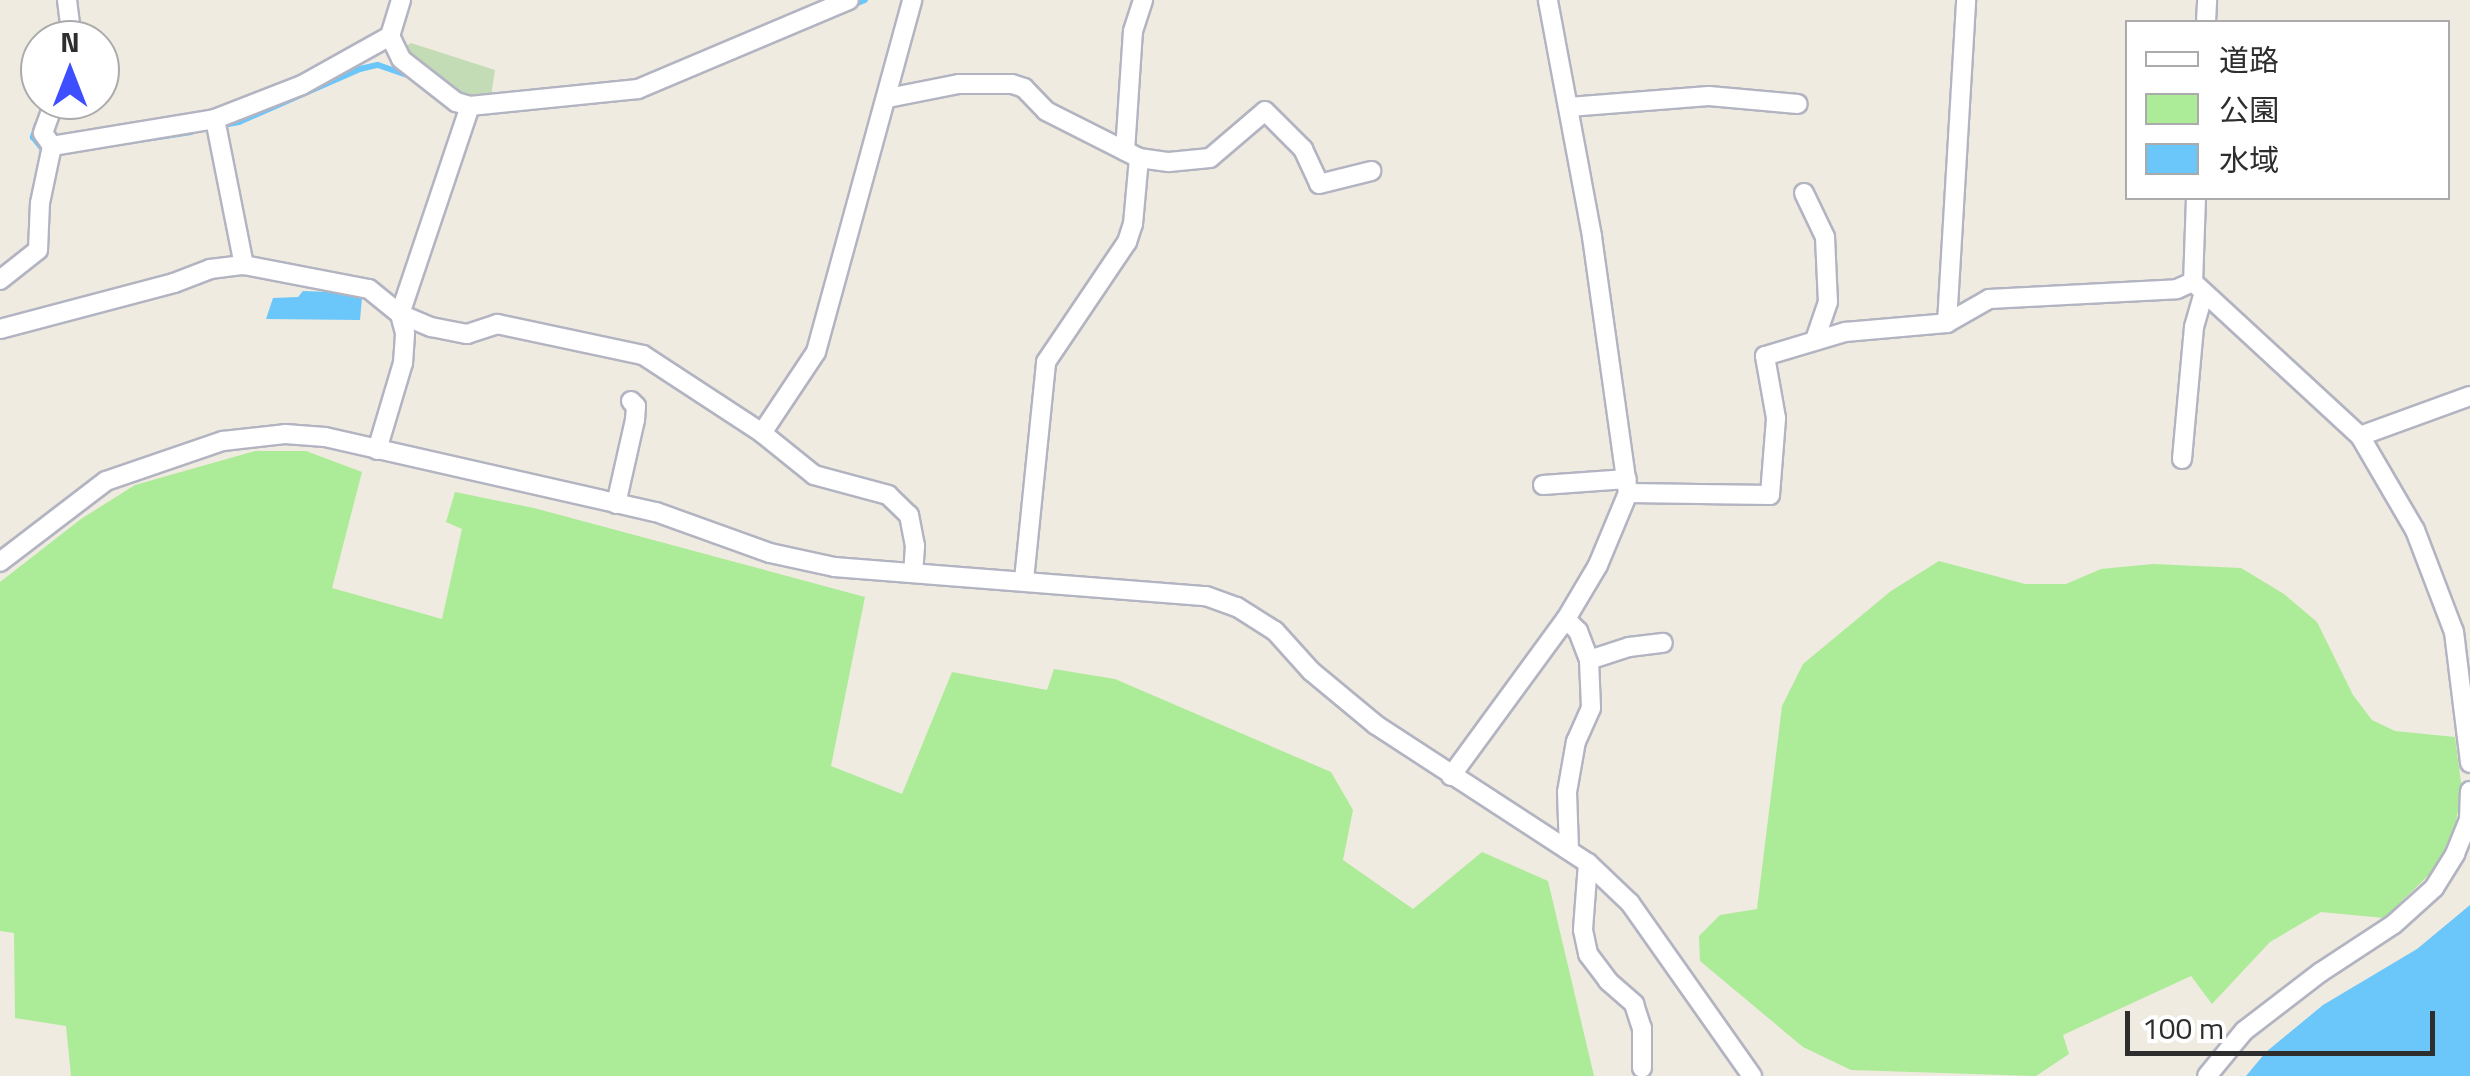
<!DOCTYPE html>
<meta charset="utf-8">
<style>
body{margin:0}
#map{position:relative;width:2470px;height:1076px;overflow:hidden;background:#f0ebe0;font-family:"Titillium Web","Noto Sans JP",sans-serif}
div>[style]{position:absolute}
.green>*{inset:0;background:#aceb98}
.cemetery>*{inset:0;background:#c4dcb5}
.water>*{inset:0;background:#6bc6fa}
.stream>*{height:6px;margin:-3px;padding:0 3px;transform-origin:3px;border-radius:3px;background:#6bc6fa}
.roads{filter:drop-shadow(2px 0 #b3b4c2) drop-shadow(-2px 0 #b3b4c2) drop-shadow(0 2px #b3b4c2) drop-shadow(0 -2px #b3b4c2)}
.minor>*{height:18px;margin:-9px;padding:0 9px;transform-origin:9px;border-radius:9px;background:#fff}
span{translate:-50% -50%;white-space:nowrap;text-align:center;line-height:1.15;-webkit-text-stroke:9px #fff;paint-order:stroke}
.legend{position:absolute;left:2125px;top:20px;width:325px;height:180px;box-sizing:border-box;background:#fff;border:2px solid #ababab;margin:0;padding:12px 18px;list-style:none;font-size:30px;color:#2e2e2e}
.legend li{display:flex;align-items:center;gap:20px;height:50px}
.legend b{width:50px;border:2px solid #ababab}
.north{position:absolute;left:20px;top:20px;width:100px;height:100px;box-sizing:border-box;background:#fff;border:2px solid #ababab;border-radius:50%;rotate:0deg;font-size:28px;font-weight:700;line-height:40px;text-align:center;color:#2e2e2e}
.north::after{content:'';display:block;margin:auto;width:35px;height:45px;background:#3e4fff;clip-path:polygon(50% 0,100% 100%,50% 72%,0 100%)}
.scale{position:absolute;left:2125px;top:1011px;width:310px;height:45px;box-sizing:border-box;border:5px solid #2e2e2e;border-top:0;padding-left:12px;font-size:30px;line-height:35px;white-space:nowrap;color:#2e2e2e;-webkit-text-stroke:8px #fff;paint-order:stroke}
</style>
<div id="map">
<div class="green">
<i style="clip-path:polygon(255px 451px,306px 451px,362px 472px,332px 588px,442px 619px,462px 529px,446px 522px,455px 492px,534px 508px,865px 597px,831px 766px,902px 794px,952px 672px,1047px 690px,1054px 669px,1115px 679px,1331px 772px,1353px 810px,1343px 860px,1413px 909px,1482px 852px,1548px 881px,1594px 1076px,71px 1076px,66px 1026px,15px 1018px,14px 933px,0 931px,0 582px,81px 519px,135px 485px)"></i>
<i style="clip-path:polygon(1939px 561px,2025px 584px,2066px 584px,2101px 569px,2153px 564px,2241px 568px,2284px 594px,2317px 622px,2353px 695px,2372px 720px,2395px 731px,2455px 737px,2462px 790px,2454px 832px,2433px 871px,2384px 918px,2321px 912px,2270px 942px,2212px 1004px,2191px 976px,2063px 1035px,2069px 1054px,2036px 1076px,1851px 1070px,1803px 1047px,1700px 961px,1699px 936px,1720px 915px,1757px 909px,1782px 706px,1803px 664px,1891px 591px)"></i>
</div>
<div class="cemetery">
<i style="clip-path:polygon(411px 43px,495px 70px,491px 96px,461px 99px,403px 48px)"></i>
</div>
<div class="water">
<i style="clip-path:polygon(303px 291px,355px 293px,362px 298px,360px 320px,266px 319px,273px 298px,298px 297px)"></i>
<i style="clip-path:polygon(2470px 905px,2470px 1076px,2246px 1076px,2266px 1052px,2323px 1005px,2417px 949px)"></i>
</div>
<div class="stream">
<i style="left:850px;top:6px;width:16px;rotate:-22deg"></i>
<i style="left:37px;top:124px;width:14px;rotate:107deg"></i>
<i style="left:33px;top:137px;width:22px;rotate:51deg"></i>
<i style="left:47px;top:154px;width:146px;rotate:-8.7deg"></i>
<i style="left:218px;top:126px;width:21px;rotate:-11deg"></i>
<i style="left:239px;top:122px;width:132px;rotate:-23.7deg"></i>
<i style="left:360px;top:69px;width:18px;rotate:-13deg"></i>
<i style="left:378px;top:65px;width:36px;rotate:19deg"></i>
</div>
<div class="roads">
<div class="minor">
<i style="left:67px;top:0;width:40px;rotate:82.9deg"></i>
<i style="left:2206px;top:22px;width:22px;rotate:-87deg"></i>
<i style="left:390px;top:36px;width:25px;rotate:64deg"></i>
<i style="left:401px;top:59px;width:70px;rotate:38deg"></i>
<i style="left:456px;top:102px;width:15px;rotate:16deg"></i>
<i style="left:470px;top:106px;width:169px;rotate:-5.8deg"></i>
<i style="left:638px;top:89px;width:229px;rotate:-22.9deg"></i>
<i style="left:888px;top:98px;width:72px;rotate:-11.2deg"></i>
<i style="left:959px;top:84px;width:53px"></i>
<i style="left:1012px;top:84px;width:13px;rotate:18deg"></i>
<i style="left:1024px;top:88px;width:32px;rotate:46deg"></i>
<i style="left:1046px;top:111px;width:104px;rotate:26.8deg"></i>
<i style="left:1139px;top:158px;width:30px;rotate:8deg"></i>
<i style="left:1169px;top:162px;width:41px;rotate:-5.6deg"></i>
<i style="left:1210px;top:158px;width:72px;rotate:-40.5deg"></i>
<i style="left:1265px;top:111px;width:54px;rotate:45deg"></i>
<i style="left:1303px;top:149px;width:38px;rotate:65deg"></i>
<i style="left:1319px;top:184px;width:54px;rotate:-14deg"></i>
<i style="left:55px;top:100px;width:35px;rotate:110deg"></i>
<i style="left:43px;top:133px;width:16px;rotate:55deg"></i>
<i style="left:52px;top:146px;width:165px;rotate:-9.4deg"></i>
<i style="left:215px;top:119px;width:93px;rotate:-21.3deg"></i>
<i style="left:302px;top:85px;width:101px;rotate:-29.1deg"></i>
<i style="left:390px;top:36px;width:38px;rotate:-73deg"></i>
<i style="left:1569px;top:107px;width:140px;rotate:-4.5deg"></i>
<i style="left:1709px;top:96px;width:89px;rotate:5.1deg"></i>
<i style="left:215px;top:119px;width:149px;rotate:78.8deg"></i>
<i style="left:1125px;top:151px;width:120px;rotate:-86.2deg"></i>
<i style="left:1133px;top:31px;width:33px;rotate:-72deg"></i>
<i style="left:1804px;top:193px;width:49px;rotate:64.5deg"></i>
<i style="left:1825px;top:237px;width:65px;rotate:87.4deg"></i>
<i style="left:1828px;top:302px;width:39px;rotate:109deg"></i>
<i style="left:2196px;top:198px;width:84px;rotate:92deg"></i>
<i style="left:2193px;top:282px;width:227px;rotate:42.7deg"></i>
<i style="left:2360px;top:436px;width:109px;rotate:59.7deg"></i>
<i style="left:2415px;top:530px;width:109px;rotate:69.1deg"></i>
<i style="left:2454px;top:632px;width:132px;rotate:83deg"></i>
<i style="left:0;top:280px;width:48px;rotate:-38.3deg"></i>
<i style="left:38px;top:250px;width:47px;rotate:-87.6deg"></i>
<i style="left:40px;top:203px;width:58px;rotate:-78.1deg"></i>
<i style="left:1947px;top:323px;width:324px;rotate:-86.6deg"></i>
<i style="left:0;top:329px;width:180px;rotate:-14.8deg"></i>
<i style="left:174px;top:283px;width:39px;rotate:-21deg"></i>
<i style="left:210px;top:269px;width:34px;rotate:-7deg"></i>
<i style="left:244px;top:265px;width:127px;rotate:10.9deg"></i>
<i style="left:369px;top:289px;width:40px;rotate:39deg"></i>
<i style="left:400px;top:314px;width:34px;rotate:23deg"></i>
<i style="left:431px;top:327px;width:37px;rotate:11deg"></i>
<i style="left:467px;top:334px;width:32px;rotate:-18deg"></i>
<i style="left:497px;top:324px;width:149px;rotate:12deg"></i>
<i style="left:643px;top:355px;width:142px;rotate:33.2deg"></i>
<i style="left:762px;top:433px;width:67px;rotate:38.9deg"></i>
<i style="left:814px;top:475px;width:77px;rotate:15.1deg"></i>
<i style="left:888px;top:495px;width:29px;rotate:44deg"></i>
<i style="left:909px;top:515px;width:32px;rotate:79deg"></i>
<i style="left:915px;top:546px;width:26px;rotate:94deg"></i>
<i style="left:762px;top:433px;width:97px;rotate:-56.3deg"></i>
<i style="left:816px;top:352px;width:365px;rotate:-74.7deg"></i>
<i style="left:2360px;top:436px;width:117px;rotate:-20deg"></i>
<i style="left:377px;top:450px;width:91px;rotate:-73.4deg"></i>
<i style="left:403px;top:363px;width:30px;rotate:-86deg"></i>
<i style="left:405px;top:333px;width:20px;rotate:-105deg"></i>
<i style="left:400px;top:314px;width:219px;rotate:-71.4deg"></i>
<i style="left:2182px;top:459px;width:133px;rotate:-84.8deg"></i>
<i style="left:2194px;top:327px;width:35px;rotate:-74deg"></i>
<i style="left:1543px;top:485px;width:84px;rotate:-4.1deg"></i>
<i style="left:1628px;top:493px;width:142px;rotate:0.8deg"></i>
<i style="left:1770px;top:495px;width:77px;rotate:-85.5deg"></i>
<i style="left:1776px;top:418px;width:63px;rotate:-100.1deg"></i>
<i style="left:1765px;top:356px;width:84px;rotate:-16.7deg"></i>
<i style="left:1845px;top:332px;width:102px;rotate:-5deg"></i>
<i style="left:1947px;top:323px;width:48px;rotate:-29.7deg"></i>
<i style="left:1989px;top:299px;width:188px;rotate:-3deg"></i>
<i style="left:2177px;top:289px;width:17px;rotate:-24deg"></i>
<i style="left:616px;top:504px;width:86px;rotate:-77.3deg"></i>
<i style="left:635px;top:420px;width:14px;rotate:-86deg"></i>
<i style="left:636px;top:406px;width:7px;rotate:-135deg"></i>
<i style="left:0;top:562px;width:133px;rotate:-37.4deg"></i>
<i style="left:106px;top:481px;width:124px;rotate:-18.9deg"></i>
<i style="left:223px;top:441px;width:62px;rotate:-6.4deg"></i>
<i style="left:285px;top:434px;width:40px;rotate:4.3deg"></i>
<i style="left:325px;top:437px;width:339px;rotate:12.8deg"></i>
<i style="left:656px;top:512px;width:121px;rotate:19.8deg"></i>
<i style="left:770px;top:553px;width:66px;rotate:12.3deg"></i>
<i style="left:834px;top:567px;width:373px;rotate:4.5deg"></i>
<i style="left:1206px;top:596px;width:33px;rotate:20deg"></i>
<i style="left:1237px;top:607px;width:45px;rotate:32.3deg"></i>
<i style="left:1275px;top:631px;width:54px;rotate:48deg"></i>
<i style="left:1311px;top:671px;width:85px;rotate:39.7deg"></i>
<i style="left:1376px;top:725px;width:253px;rotate:33.1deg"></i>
<i style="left:1588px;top:863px;width:58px;rotate:43.6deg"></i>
<i style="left:1630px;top:903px;width:212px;rotate:54.8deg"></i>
<i style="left:1024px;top:580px;width:219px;rotate:-84.2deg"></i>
<i style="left:1046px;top:362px;width:145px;rotate:-56deg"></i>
<i style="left:1127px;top:242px;width:19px;rotate:-72deg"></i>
<i style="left:1133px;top:224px;width:66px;rotate:-84.8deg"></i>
<i style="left:1566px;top:619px;width:17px;rotate:45deg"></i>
<i style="left:1578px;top:631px;width:31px;rotate:69deg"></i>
<i style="left:1589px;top:660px;width:48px;rotate:87.6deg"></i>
<i style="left:1591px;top:708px;width:36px;rotate:114deg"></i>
<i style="left:1576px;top:741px;width:52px;rotate:100deg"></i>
<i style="left:1567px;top:792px;width:57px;rotate:88deg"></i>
<i style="left:1589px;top:660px;width:42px;rotate:-18deg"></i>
<i style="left:1629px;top:647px;width:34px;rotate:-7deg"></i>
<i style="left:1451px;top:776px;width:195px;rotate:-53.8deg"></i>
<i style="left:1566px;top:619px;width:63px;rotate:-59.3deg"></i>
<i style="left:1598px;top:565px;width:78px;rotate:-67.4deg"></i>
<i style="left:1628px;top:493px;width:260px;rotate:-98deg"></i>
<i style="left:1592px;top:236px;width:240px;rotate:-100.6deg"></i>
<i style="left:1588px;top:863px;width:67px;rotate:94.3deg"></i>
<i style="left:1583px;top:930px;width:25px;rotate:78deg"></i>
<i style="left:1588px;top:954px;width:34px;rotate:53deg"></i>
<i style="left:1608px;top:981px;width:35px;rotate:41deg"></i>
<i style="left:1634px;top:1004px;width:25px;rotate:72deg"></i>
<i style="left:1642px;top:1028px;width:40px;rotate:90deg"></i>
<i style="left:2207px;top:1076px;width:58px;rotate:-50.6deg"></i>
<i style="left:2244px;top:1031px;width:97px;rotate:-37.5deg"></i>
<i style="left:2321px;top:972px;width:87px;rotate:-33.3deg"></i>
<i style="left:2394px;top:924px;width:54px;rotate:-42deg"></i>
<i style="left:2434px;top:888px;width:40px;rotate:-58deg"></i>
<i style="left:2455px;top:854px;width:38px;rotate:-68deg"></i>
<i style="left:2469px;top:819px;width:28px;rotate:-88deg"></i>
</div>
</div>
<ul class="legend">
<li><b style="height:12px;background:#fff"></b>道路</li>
<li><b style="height:28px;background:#aceb98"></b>公園</li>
<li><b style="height:28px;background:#6bc6fa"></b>水域</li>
</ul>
<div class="north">N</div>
<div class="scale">100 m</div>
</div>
